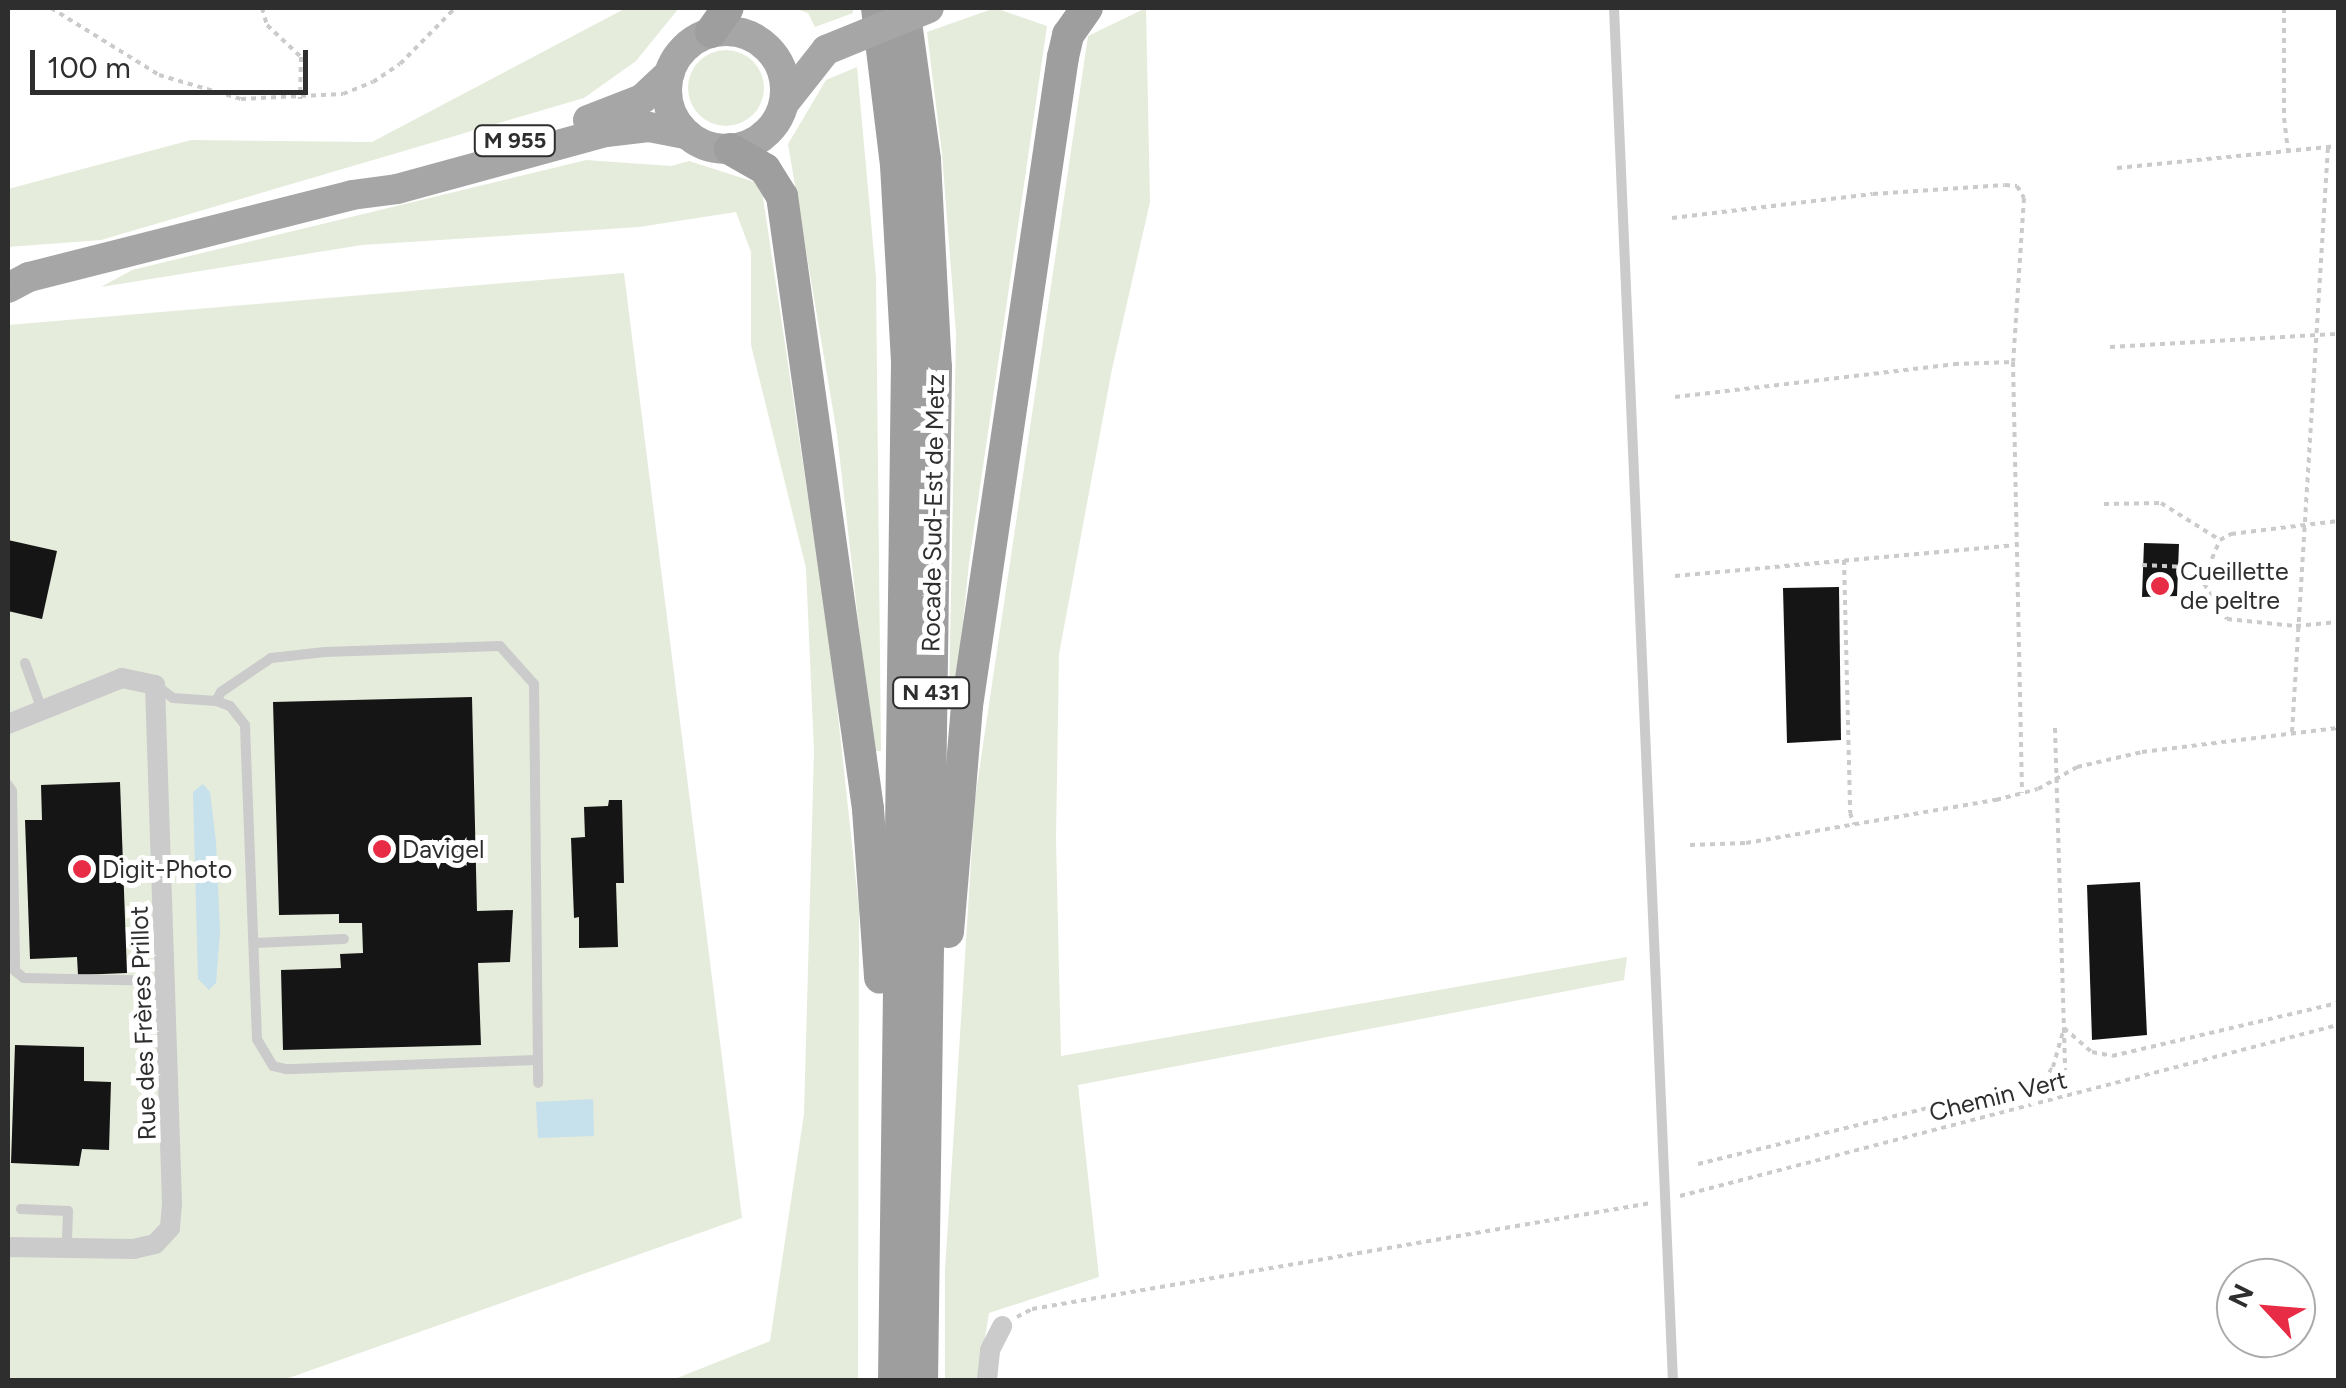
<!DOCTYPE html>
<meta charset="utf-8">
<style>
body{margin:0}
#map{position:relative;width:2346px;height:1388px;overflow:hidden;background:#fff;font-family:Figtree,sans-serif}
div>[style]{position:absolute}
.green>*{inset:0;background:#e5ecdb}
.round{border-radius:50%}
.water>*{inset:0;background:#c6e0ec}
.building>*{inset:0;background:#151515}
.path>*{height:4px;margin-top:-2px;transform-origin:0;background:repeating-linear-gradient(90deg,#cbcbcb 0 5px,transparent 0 10px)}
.service>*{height:10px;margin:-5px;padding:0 5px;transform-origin:5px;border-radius:5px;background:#cbcbcb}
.minor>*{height:20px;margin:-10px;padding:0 10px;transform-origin:10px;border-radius:10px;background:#cbcbcb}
.primary>*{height:30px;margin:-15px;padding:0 15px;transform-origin:15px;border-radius:15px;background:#a6a6a6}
.primary>.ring{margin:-15px;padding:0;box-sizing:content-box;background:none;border:30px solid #a6a6a6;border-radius:50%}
.trunk>*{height:32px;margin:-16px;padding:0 16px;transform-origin:16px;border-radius:16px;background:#9e9e9e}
.primary-bridge>*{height:30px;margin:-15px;padding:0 15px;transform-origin:15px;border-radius:15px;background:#a6a6a6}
.dots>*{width:28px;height:28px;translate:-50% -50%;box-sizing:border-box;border:5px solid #fff;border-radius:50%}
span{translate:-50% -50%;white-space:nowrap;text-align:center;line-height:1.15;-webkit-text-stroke:10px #fff;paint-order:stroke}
.shield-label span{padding:2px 8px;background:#fff;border:2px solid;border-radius:8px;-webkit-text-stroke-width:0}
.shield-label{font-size:22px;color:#2e2e2e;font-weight:700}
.street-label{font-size:25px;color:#2e2e2e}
.poi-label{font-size:25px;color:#2e2e2e}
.left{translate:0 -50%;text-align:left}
.frame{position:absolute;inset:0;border:10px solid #2e2e2e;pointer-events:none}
.north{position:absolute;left:2216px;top:1258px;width:100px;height:100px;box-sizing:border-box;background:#fff;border:2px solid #ababab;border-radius:50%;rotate:296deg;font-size:28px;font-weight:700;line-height:40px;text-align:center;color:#2e2e2e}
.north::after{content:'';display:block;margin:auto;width:35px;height:45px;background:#e92c46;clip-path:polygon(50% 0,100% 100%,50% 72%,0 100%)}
.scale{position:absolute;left:30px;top:50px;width:278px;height:45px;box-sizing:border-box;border:5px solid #2e2e2e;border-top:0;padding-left:12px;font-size:30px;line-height:35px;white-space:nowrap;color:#2e2e2e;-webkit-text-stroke:8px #fff;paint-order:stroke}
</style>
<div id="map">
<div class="green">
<i style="clip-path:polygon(626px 8px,679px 8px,636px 61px,584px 98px,101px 240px,8px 247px,8px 189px,191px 140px,372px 142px)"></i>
<i style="clip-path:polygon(794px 8px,853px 8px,853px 13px,815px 27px,808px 13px)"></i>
<i style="clip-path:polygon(995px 8px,1047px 26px,969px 563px,955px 700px,949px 700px,956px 333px,942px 154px,927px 32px)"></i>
<i style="clip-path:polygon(1146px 8px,1150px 202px,1112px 369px,1059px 654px,1056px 839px,1061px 1056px,1627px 957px,1624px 980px,1078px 1085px,1099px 1277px,989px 1313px,978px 1380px,945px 1380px,945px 1271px,975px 799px,1088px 36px)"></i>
<i class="round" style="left:688px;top:50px;width:76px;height:76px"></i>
<i style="clip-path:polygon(857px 67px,876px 277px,881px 751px,873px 751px,837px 434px,788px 144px,826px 80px)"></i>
<i style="clip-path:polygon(586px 160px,671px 166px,689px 161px,761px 184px,831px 651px,859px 909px,858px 1380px,672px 1380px,770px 1341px,804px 1114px,814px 752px,806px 568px,751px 345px,751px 252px,736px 212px,639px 227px,362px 245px,101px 287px,132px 270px)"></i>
<i style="clip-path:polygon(624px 273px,742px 1218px,283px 1380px,8px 1380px,8px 325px)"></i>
</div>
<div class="water">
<i style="clip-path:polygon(203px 784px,210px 792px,216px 842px,220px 932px,216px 983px,209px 990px,198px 979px,193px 792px)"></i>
<i style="clip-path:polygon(593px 1099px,594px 1136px,538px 1138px,536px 1102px)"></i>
</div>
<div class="building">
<i style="clip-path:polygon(8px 540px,57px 551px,42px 619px,8px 611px)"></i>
<i style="clip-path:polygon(2144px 543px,2179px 544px,2177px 596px,2142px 597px)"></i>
<i style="clip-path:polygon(1839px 587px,1841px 740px,1787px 743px,1783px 588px)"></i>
<i style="clip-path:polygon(472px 697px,477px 911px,513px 910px,510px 962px,478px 963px,481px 1045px,283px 1050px,281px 970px,341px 968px,340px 954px,363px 953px,362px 923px,339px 923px,339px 914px,279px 915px,273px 702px)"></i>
<i style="clip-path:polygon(120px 782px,127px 973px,78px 975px,77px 957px,30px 959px,25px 820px,42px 820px,41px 785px)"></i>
<i style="clip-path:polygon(609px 800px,622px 800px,624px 883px,616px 883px,618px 947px,579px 948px,579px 917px,574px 918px,571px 838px,585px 837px,584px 807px,608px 806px)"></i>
<i style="clip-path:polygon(2140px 882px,2147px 1035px,2092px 1040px,2087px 885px)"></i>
<i style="clip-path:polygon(15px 1045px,84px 1047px,84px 1081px,111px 1082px,109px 1150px,82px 1149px,79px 1166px,11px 1163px)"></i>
</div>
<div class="path">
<i style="left:51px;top:8px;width:127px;rotate:31.8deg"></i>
<i style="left:159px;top:75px;width:85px;rotate:16.3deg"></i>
<i style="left:241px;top:99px;width:102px;rotate:-2.8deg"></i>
<i style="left:343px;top:94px;width:32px;rotate:-22deg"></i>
<i style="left:373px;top:82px;width:32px;rotate:-34deg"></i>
<i style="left:400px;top:64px;width:78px;rotate:-45.5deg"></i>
<i style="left:262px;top:8px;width:18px;rotate:74deg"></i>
<i style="left:267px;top:25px;width:47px;rotate:43.3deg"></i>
<i style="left:301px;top:57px;width:42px;rotate:91.4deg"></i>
<i style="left:2284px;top:8px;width:110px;rotate:90deg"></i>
<i style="left:2284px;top:118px;width:34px;rotate:83deg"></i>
<i style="left:2117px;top:168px;width:222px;rotate:-5.7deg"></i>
<i style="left:1672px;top:218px;width:202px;rotate:-6.8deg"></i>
<i style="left:1873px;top:194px;width:132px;rotate:-3.9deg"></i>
<i style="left:2005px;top:185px;width:12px;rotate:5deg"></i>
<i style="left:2017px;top:186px;width:14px;rotate:60deg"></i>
<i style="left:2024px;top:198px;width:164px;rotate:93.8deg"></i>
<i style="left:2013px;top:362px;width:431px;rotate:88.8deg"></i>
<i style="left:2110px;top:347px;width:228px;rotate:-3.3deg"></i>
<i style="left:1675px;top:397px;width:281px;rotate:-6.7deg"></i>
<i style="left:1954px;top:364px;width:59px;rotate:-1.9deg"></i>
<i style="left:2104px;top:504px;width:57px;rotate:-1deg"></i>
<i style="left:2161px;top:503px;width:70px;rotate:32.1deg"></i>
<i style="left:1844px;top:560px;width:253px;rotate:88.6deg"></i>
<i style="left:1850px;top:813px;width:12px;rotate:70deg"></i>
<i style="left:2142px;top:565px;width:66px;rotate:2.6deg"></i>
<i style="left:2208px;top:568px;width:30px;rotate:-67deg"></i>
<i style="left:2220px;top:540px;width:13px;rotate:-29deg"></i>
<i style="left:2231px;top:534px;width:108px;rotate:-6.9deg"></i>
<i style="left:2193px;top:567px;width:62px;rotate:56.8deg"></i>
<i style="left:2227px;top:619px;width:69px;rotate:5.8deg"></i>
<i style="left:2296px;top:626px;width:42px;rotate:-5.4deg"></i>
<i style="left:1675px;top:576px;width:340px;rotate:-5.2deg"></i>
<i style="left:2055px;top:728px;width:368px;rotate:88.3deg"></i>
<i style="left:2292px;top:732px;width:586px;rotate:-86.48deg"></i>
<i style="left:1690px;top:845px;width:56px;rotate:-2deg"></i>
<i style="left:1746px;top:843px;width:254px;rotate:-9.8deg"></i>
<i style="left:1996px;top:800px;width:43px;rotate:-14.7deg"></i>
<i style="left:2038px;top:789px;width:45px;rotate:-29.4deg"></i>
<i style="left:2077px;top:767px;width:67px;rotate:-13deg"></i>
<i style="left:2142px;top:752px;width:197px;rotate:-7deg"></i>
<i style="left:1698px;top:1164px;width:355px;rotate:-13.7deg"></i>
<i style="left:2043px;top:1080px;width:16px;rotate:-52deg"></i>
<i style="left:2053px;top:1067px;width:41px;rotate:-74.2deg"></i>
<i style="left:2064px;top:1028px;width:37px;rotate:41deg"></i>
<i style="left:2092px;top:1052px;width:20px;rotate:11deg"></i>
<i style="left:2112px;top:1056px;width:232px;rotate:-13.2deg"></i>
<i style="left:1680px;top:1196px;width:680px;rotate:-14.57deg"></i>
<i style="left:1017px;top:1317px;width:17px;rotate:-28deg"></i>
<i style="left:1032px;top:1309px;width:628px;rotate:-9.72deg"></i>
</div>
<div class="service">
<i style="left:1614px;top:8px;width:1373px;rotate:87.54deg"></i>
<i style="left:25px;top:663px;width:50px;rotate:70.1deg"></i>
<i style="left:157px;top:686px;width:20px;rotate:37deg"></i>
<i style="left:173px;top:698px;width:43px;rotate:4deg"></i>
<i style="left:8px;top:785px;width:7px;rotate:56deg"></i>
<i style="left:12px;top:791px;width:180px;rotate:89deg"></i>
<i style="left:15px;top:971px;width:11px;rotate:38deg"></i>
<i style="left:24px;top:978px;width:141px;rotate:1.2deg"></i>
<i style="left:255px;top:943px;width:89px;rotate:-2.6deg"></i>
<i style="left:537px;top:1060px;width:251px;rotate:177.9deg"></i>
<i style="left:286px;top:1069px;width:13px;rotate:-167deg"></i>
<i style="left:273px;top:1066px;width:31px;rotate:-121deg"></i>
<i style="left:257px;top:1039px;width:314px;rotate:-92.2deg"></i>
<i style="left:245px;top:725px;width:24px;rotate:-128deg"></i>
<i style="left:230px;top:706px;width:15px;rotate:-160deg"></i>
<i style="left:216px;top:701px;width:10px;rotate:-61deg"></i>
<i style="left:221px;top:692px;width:60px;rotate:-34.2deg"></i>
<i style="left:271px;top:658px;width:54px;rotate:-6.3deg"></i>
<i style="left:325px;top:652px;width:175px;rotate:-2deg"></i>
<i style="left:500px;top:646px;width:51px;rotate:48.2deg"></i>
<i style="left:534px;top:684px;width:399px;rotate:89.4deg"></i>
<i style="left:21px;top:1209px;width:47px;rotate:2.4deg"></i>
<i style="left:68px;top:1211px;width:37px;rotate:92deg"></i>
</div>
<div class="minor">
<i style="left:8px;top:724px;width:123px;rotate:-22deg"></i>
<i style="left:122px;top:678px;width:34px;rotate:12deg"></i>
<i style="left:155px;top:685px;width:519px;rotate:88.12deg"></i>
<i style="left:172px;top:1204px;width:24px;rotate:95deg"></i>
<i style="left:170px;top:1228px;width:22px;rotate:133deg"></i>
<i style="left:155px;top:1244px;width:22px;rotate:167deg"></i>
<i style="left:134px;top:1249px;width:126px;rotate:-179.1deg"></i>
<i style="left:987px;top:1380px;width:30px;rotate:-84deg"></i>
<i style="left:990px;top:1350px;width:27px;rotate:-63deg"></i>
</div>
<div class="primary">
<i class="ring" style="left:667px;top:31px;width:88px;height:88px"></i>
<i style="left:785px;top:102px;width:66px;rotate:-51.7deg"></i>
<i style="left:588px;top:120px;width:58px;rotate:-21.3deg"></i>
<i style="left:642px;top:99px;width:38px;rotate:-43deg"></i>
<i style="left:8px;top:288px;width:24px;rotate:-28deg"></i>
<i style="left:29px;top:277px;width:333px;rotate:-14.2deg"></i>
<i style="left:352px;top:195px;width:45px;rotate:-7.6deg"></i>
<i style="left:397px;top:189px;width:217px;rotate:-15.3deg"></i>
<i style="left:606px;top:132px;width:43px;rotate:-6.6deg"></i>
<i style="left:649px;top:127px;width:38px;rotate:11deg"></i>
</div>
<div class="trunk">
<i style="left:877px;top:8px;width:158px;rotate:83.1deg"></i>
<i style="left:896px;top:165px;width:197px;rotate:86.8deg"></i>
<i style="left:907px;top:362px;width:1018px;rotate:90.73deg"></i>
<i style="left:904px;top:8px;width:153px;rotate:82.1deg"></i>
<i style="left:925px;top:160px;width:207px;rotate:87deg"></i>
<i style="left:936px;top:367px;width:1013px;rotate:90.79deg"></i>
<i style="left:711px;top:32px;width:29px;rotate:-55deg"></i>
<i style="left:730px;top:149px;width:40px;rotate:29.7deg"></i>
<i style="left:765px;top:169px;width:32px;rotate:58deg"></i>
<i style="left:782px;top:196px;width:619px;rotate:82.01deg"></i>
<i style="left:868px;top:809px;width:169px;rotate:85.9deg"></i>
<i style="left:948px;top:932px;width:227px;rotate:-85.2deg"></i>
<i style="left:967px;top:706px;width:656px;rotate:-81.59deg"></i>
<i style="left:1063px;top:57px;width:23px;rotate:-77deg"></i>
<i style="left:1068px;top:35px;width:33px;rotate:-55deg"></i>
</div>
<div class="primary-bridge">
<i style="left:826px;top:50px;width:111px;rotate:-22.2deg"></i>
</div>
<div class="dots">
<i style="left:2160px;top:586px;background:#e92c46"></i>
<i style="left:382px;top:849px;background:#e92c46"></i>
<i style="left:82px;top:869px;background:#e92c46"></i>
</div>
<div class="shield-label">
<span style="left:515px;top:141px">M 955</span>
<span style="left:931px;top:693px">N 431</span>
</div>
<div class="street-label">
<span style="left:933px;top:513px;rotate:-89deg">Rocade Sud-Est de Metz</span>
<span style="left:143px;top:1023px;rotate:-92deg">Rue des Frères Prillot</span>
<span style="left:1998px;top:1096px;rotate:-14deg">Chemin Vert</span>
</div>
<div class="poi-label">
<span class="left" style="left:2180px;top:586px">Cueillette<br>de peltre</span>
<span class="left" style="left:402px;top:849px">Davigel</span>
<span class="left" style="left:102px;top:869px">Digit-Photo</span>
</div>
<div class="frame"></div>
<div class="north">N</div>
<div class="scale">100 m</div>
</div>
